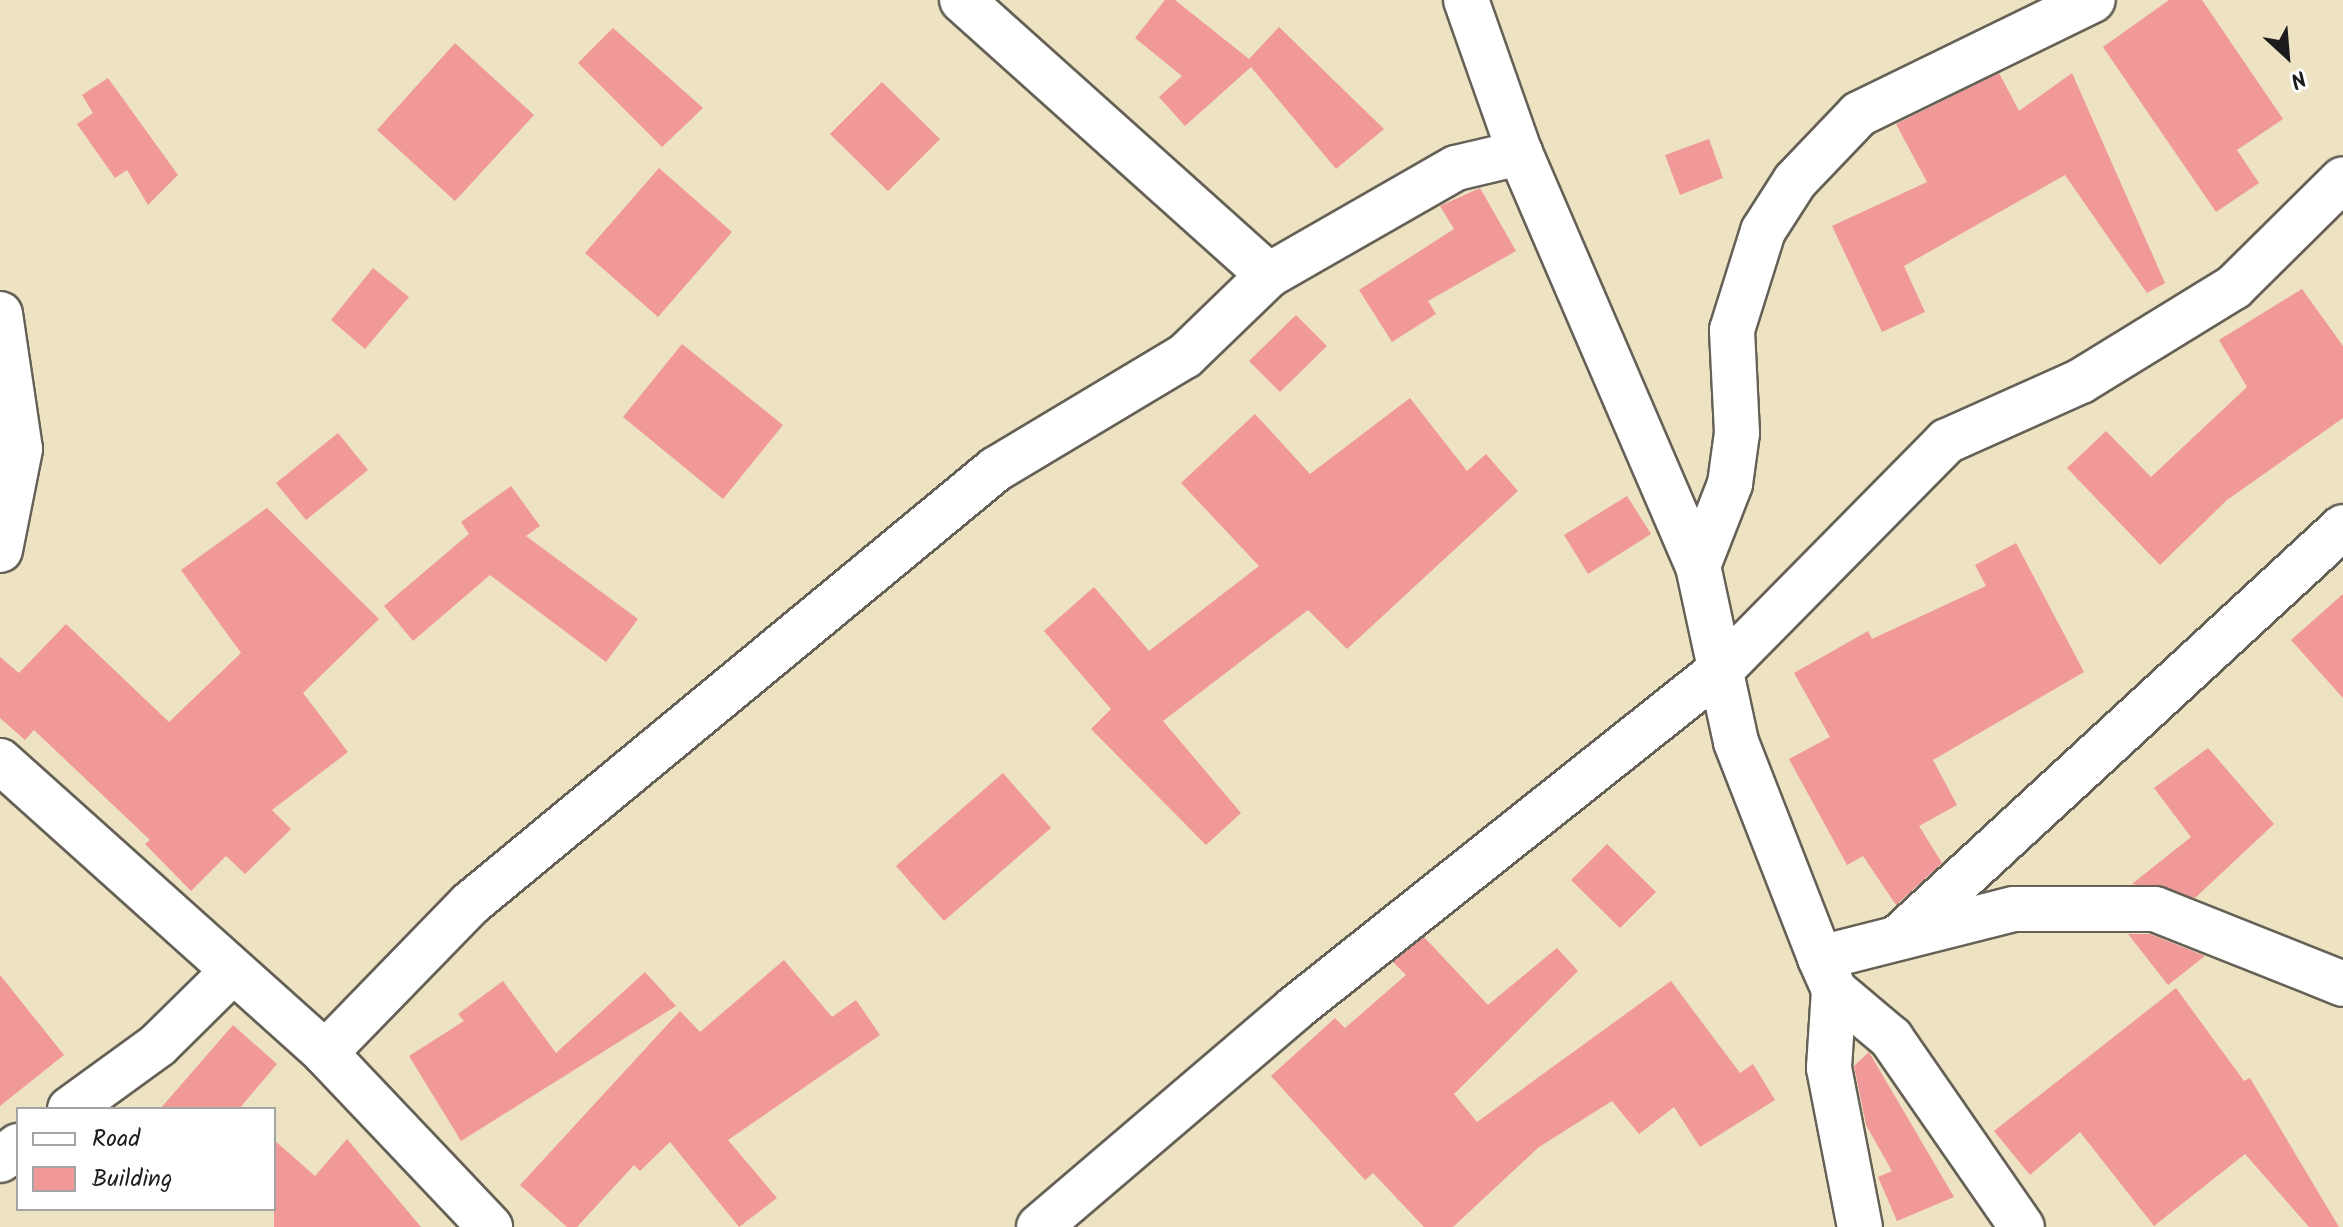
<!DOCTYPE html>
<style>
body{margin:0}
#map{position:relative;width:2343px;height:1227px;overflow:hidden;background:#ede2c2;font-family:Kalam,sans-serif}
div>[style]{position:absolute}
.building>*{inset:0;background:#f09998}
.roads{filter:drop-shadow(2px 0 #656156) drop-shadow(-2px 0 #656156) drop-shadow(0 2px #656156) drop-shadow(0 -2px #656156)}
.street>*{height:44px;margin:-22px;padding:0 22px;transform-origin:22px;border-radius:22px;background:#fff}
span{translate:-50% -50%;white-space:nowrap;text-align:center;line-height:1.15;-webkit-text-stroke:6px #fff;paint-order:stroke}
.legend{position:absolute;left:16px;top:1107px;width:260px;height:104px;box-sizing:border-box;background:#fff;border:2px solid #a4a4a4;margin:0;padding:10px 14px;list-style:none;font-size:24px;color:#1c1c1c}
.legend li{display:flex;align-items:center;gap:16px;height:40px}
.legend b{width:40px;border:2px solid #a4a4a4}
.north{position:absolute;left:2247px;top:16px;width:80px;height:80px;-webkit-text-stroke:6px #fff;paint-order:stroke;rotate:154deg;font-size:22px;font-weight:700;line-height:32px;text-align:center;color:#1c1c1c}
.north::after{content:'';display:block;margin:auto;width:28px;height:36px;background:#1c1c1c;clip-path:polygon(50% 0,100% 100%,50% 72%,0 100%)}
</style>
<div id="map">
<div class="building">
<i style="clip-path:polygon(1165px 0,1175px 0,1249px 59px,1279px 27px,1384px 129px,1336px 169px,1251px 67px,1185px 126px,1159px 97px,1182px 76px,1135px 38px)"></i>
<i style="clip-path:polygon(2169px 0,2202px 0,2283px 119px,2237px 150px,2259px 183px,2216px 212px,2103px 47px)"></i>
<i style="clip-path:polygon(613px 28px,703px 108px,662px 147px,578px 63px)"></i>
<i style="clip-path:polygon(455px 43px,534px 115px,455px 201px,377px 130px)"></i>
<i style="clip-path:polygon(1999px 73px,2019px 111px,2072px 73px,2165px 283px,2147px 293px,2065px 175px,1904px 266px,1925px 312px,1882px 332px,1832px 226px,1927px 182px,1896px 124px)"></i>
<i style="clip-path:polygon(108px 78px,178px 175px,148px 205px,127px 170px,115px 178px,77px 124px,93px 113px,82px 95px)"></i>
<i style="clip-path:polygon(882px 82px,940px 139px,888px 191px,830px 134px)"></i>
<i style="clip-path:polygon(1709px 139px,1723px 178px,1680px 195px,1665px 155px)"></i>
<i style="clip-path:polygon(659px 168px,732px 232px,658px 317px,585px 253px)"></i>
<i style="clip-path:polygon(1480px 188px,1516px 251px,1428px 301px,1436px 314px,1392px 342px,1359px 290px,1454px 229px,1440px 206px)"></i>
<i style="clip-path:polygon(373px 268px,409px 297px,365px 349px,331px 320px)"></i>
<i style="clip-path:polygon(2302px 289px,2343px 346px,2343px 418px,2227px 500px,2160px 565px,2067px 468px,2106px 431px,2151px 477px,2247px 387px,2219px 340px)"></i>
<i style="clip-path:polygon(1296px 315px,1327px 346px,1280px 392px,1249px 361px)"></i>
<i style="clip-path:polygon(682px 344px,783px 425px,723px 499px,623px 417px)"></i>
<i style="clip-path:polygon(1410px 398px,1467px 471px,1486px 454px,1518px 491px,1347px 649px,1308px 610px,1163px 721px,1241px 813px,1206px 845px,1091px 729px,1111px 709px,1044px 631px,1094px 587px,1149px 651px,1259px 566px,1181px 483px,1255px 414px,1310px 474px)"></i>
<i style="clip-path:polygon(338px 433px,368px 470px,306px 520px,276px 483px)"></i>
<i style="clip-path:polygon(511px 486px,540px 526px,526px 536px,638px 619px,606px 662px,490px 575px,413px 641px,384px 606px,469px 534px,461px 522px)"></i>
<i style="clip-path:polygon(1627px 496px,1651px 534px,1588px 574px,1564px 535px)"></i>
<i style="clip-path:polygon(267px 508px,379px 619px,303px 693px,348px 752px,272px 810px,291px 829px,245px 874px,226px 856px,191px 891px,145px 844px,150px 840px,34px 730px,25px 740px,0 718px,0 657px,19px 673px,66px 624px,169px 722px,241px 653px,181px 570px)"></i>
<i style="clip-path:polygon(2016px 543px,2084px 672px,1933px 760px,1957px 805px,1919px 826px,1942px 863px,1896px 905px,1863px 856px,1847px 865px,1789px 759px,1830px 737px,1794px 673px,1868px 631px,1872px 639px,1986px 586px,1975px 565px)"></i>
<i style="clip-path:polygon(2343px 594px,2343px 698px,2291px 640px)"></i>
<i style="clip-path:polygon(2208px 748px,2274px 824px,2195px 898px,2132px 884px,2191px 837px,2154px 788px)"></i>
<i style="clip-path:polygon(1003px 773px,1051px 828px,944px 921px,896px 866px)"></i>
<i style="clip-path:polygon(1607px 844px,1656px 892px,1620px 928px,1571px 880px)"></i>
<i style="clip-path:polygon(2128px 934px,2150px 934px,2205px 956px,2168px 985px)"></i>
<i style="clip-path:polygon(1424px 937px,1488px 1005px,1557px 948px,1578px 971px,1454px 1094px,1477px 1122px,1671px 981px,1740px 1073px,1753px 1064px,1775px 1100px,1700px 1147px,1674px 1107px,1639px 1134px,1612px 1101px,1539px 1147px,1453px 1227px,1424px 1227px,1373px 1173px,1365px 1180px,1271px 1076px,1335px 1018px,1345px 1028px,1406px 975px,1393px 962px)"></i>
<i style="clip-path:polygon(784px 960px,832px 1017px,856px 1000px,880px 1035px,728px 1140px,777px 1198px,739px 1227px,670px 1142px,640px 1171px,634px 1165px,577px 1227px,567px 1227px,520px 1185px,680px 1011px,700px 1032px)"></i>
<i style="clip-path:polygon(645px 972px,676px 1006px,461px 1141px,409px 1056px,464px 1021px,458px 1014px,503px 981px,556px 1053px)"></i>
<i style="clip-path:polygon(0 975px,64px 1055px,0 1106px)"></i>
<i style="clip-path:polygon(2176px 988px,2244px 1081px,2250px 1078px,2339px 1227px,2309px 1227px,2245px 1154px,2154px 1226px,2080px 1132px,2030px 1175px,1994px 1131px)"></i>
<i style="clip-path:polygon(233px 1025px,277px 1064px,239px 1109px,160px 1109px)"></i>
<i style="clip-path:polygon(1869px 1052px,1954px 1197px,1897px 1221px,1878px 1177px,1892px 1171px,1866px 1125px,1854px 1066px)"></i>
<i style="clip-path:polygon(347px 1139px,421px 1227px,274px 1227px,274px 1140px,315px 1176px)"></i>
</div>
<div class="roads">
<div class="street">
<i style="left:962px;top:0;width:412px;rotate:41.9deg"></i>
<i style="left:1466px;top:0;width:162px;rotate:70.6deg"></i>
<i style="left:1520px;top:153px;width:450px;rotate:66.7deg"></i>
<i style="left:1698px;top:566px;width:180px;rotate:77.8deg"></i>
<i style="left:1736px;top:742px;width:232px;rotate:68.7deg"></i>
<i style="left:1820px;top:958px;width:35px;rotate:66deg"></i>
<i style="left:1834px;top:990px;width:75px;rotate:40.1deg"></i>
<i style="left:1891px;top:1038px;width:230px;rotate:55.3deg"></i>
<i style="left:0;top:314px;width:136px;rotate:81.6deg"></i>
<i style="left:20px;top:449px;width:103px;rotate:101.2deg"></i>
<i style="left:1698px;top:566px;width:88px;rotate:-68.7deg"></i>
<i style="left:1730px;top:484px;width:51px;rotate:-82.2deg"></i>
<i style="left:1737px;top:433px;width:103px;rotate:-92.8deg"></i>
<i style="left:1732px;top:330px;width:104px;rotate:-72.6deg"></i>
<i style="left:1763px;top:231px;width:59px;rotate:-57.4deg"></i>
<i style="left:1795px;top:181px;width:93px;rotate:-46.3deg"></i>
<i style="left:1859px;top:114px;width:260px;rotate:-26deg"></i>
<i style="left:0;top:761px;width:437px;rotate:41.9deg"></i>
<i style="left:325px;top:1053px;width:240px;rotate:46.5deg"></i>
<i style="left:1902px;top:934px;width:600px;rotate:-42.7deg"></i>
<i style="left:1820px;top:958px;width:200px;rotate:-14.2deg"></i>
<i style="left:2014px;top:909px;width:141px"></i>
<i style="left:2155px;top:909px;width:202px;rotate:21.7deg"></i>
<i style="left:1834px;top:990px;width:78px;rotate:93.7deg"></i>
<i style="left:1829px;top:1068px;width:162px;rotate:79deg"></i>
<i style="left:325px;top:1053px;width:209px;rotate:-45.8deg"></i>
<i style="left:471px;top:903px;width:681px;rotate:-39.58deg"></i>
<i style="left:996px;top:469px;width:220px;rotate:-30.9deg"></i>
<i style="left:1185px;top:356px;width:117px;rotate:-44deg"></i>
<i style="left:1269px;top:275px;width:215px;rotate:-29.8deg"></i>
<i style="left:1456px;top:168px;width:66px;rotate:-13.2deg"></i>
<i style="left:70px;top:1109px;width:109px;rotate:-36deg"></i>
<i style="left:158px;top:1045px;width:101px;rotate:-44.6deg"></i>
<i style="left:0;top:1160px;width:23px;rotate:-38deg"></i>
<i style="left:1039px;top:1227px;width:335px;rotate:-40.5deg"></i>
<i style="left:1294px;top:1009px;width:551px;rotate:-38.51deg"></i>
<i style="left:1725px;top:666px;width:316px;rotate:-45.4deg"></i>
<i style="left:1947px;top:441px;width:147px;rotate:-24.1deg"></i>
<i style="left:2081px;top:381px;width:180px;rotate:-31.6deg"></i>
<i style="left:2234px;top:287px;width:153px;rotate:-44.7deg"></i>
</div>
</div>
<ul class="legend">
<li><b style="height:10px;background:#fff"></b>Road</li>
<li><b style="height:22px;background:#f09998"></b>Building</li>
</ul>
<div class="north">N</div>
</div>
